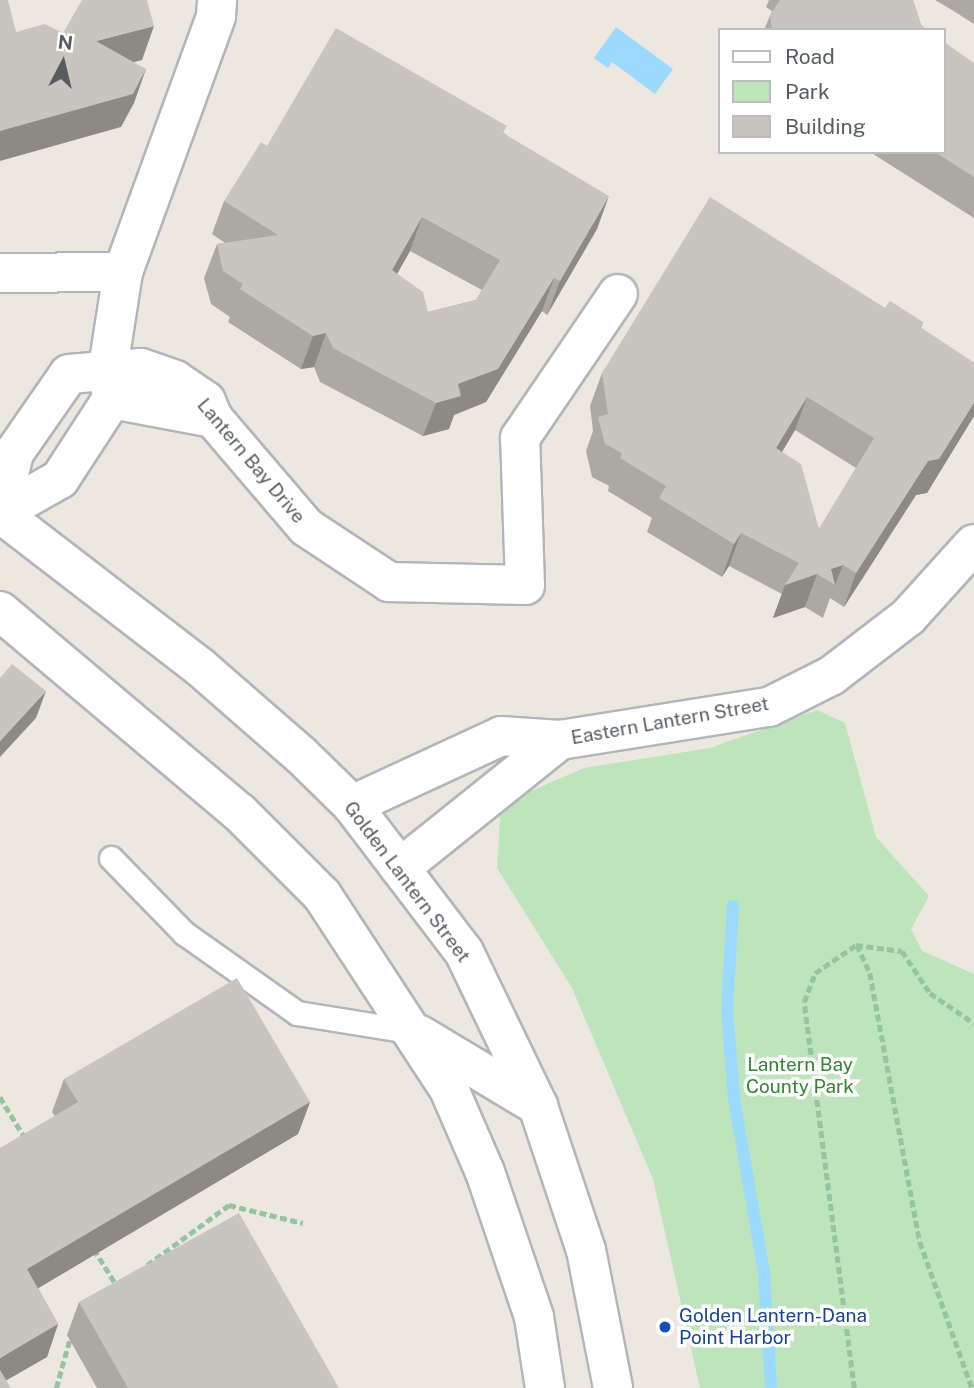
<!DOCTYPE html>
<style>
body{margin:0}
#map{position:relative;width:974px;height:1388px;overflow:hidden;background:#ece8df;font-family:"Public Sans",sans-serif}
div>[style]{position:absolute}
.green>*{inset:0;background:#bde4bb}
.water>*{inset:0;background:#9cd9ff}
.stream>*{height:12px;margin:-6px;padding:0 6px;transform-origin:6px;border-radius:6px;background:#9cd9ff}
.path>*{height:4.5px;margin-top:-2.25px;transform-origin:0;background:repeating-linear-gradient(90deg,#94c5a0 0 7px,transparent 0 10.5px)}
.roads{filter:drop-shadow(2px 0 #b2b6ba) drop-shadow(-2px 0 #b2b6ba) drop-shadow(0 2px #b2b6ba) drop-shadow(0 -2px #b2b6ba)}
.lane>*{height:23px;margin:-11.5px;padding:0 11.5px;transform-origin:11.5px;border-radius:11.5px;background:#fff}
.street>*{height:38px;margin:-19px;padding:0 19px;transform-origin:19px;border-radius:19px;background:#fff}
.secondary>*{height:38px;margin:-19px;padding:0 19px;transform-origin:19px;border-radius:19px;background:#fff}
.wall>*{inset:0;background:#aca9a3}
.shaded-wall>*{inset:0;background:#8c8a85}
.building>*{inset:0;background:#c8c5be}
.dots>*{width:19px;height:19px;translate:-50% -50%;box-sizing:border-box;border:4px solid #fff;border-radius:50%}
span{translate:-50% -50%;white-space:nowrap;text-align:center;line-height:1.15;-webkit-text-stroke:7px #fff;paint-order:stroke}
.street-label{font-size:19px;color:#585c61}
.park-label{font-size:19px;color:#348434}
.transit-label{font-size:19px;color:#164399}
.left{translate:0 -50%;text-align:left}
.legend{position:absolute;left:718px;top:28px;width:228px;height:126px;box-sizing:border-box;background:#fff;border:2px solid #bcbec0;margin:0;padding:9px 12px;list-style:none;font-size:21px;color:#585c61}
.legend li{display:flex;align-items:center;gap:14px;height:35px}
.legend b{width:35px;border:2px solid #bcbec0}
.north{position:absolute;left:28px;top:28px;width:70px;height:70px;-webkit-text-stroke:5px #fff;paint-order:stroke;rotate:7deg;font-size:19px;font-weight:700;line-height:28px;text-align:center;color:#585c61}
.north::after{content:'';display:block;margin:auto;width:24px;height:32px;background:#585c61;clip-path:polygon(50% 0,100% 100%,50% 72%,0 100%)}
</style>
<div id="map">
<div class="green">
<i style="clip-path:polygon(817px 710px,845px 723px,876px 837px,929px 896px,911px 929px,922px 951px,974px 974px,974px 1388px,700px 1388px,653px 1179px,572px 988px,497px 868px,501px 804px,584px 768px,710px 748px)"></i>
</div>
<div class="water">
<i style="clip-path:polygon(616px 27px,673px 69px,655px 94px,612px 62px,608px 68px,594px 58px)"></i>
</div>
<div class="stream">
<i style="left:733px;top:906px;width:104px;rotate:93.3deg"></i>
<i style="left:727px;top:1010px;width:88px;rotate:85.5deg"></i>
<i style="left:734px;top:1098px;width:178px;rotate:80.3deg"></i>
<i style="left:764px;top:1273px;width:115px;rotate:86.5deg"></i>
</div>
<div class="path">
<i style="left:857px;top:945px;width:31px;rotate:65deg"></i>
<i style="left:870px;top:973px;width:274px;rotate:79.5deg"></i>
<i style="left:920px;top:1242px;width:155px;rotate:70.4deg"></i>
<i style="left:0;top:1097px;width:48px;rotate:58.6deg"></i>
<i style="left:94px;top:1249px;width:44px;rotate:58.1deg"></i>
<i style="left:147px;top:1265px;width:102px;rotate:-36.2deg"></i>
<i style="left:229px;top:1205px;width:76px;rotate:13.7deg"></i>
<i style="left:56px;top:1388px;width:55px;rotate:-74.2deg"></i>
<i style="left:854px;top:1388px;width:389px;rotate:-97.4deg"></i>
<i style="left:804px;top:1002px;width:31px;rotate:-69deg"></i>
<i style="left:815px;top:973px;width:50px;rotate:-34.3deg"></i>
<i style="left:856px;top:945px;width:46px;rotate:7.4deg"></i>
<i style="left:902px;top:951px;width:50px;rotate:56.3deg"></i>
<i style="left:930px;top:993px;width:53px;rotate:34.3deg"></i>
</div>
<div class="roads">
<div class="lane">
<i style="left:111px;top:858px;width:105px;rotate:45.8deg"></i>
<i style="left:184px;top:933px;width:138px;rotate:35.3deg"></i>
<i style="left:297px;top:1013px;width:120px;rotate:9.1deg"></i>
</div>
<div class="street">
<i style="left:0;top:273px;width:123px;rotate:-0.5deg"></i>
<i style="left:112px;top:399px;width:103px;rotate:10.7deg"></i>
<i style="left:0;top:512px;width:61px;rotate:-76.7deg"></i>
<i style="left:14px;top:453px;width:96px;rotate:-55.2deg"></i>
<i style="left:69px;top:374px;width:72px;rotate:-4.8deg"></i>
<i style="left:141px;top:368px;width:36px;rotate:19deg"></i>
<i style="left:175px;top:380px;width:37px;rotate:34deg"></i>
<i style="left:206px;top:401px;width:18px;rotate:68deg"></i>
<i style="left:213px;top:418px;width:143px;rotate:49.5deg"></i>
<i style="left:306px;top:527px;width:100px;rotate:33.5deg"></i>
<i style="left:389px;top:582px;width:136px;rotate:1.3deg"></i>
<i style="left:525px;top:585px;width:147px;rotate:-91.9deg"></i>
<i style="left:520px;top:438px;width:174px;rotate:-55.8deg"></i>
<i style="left:0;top:513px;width:69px;rotate:-29.5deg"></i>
<i style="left:60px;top:479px;width:95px;rotate:-57deg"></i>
<i style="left:112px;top:399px;width:31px;rotate:-97deg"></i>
<i style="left:108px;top:368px;width:97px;rotate:-81.1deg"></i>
<i style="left:123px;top:272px;width:272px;rotate:-70deg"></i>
<i style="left:216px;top:16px;width:16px;rotate:-86deg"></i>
<i style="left:352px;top:805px;width:164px;rotate:-24.8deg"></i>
<i style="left:501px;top:736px;width:59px;rotate:3.9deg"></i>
<i style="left:560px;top:740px;width:212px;rotate:-9deg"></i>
<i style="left:769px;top:707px;width:69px;rotate:-26.6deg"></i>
<i style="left:831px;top:676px;width:97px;rotate:-37.5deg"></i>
<i style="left:908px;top:617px;width:98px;rotate:-47.9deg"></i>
<i style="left:400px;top:868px;width:205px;rotate:-38.7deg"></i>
</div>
<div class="secondary">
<i style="left:0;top:513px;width:252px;rotate:37.6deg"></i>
<i style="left:200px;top:667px;width:134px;rotate:41.1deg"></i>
<i style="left:301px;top:755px;width:71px;rotate:44.4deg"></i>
<i style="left:352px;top:805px;width:185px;rotate:52.7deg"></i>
<i style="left:464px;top:952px;width:171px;rotate:64.3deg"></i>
<i style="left:538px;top:1106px;width:152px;rotate:71.6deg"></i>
<i style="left:586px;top:1250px;width:141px;rotate:78.9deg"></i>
<i style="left:0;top:611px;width:312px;rotate:40.1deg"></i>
<i style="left:239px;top:812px;width:117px;rotate:45deg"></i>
<i style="left:322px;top:895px;width:232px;rotate:56.8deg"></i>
<i style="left:449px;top:1089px;width:90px;rotate:66.6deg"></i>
<i style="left:485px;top:1172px;width:153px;rotate:71.3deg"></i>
<i style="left:534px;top:1317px;width:72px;rotate:81.2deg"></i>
<i style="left:420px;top:1035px;width:138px;rotate:31deg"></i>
</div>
</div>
<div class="wall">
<i style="clip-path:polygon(769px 0,913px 0,921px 25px,927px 30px,764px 30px,772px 11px,766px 7px)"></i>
<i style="clip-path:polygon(935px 0,974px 0,974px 24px,952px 10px)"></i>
<i style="clip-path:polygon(974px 63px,974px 218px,870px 152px,944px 152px)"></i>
<i style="clip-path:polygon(evenodd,504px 133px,597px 229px,547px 315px,542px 311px,486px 402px,454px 415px,449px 429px,423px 436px,320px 382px,314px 367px,301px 369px,228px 322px,230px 317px,211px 304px,204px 278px,217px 244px,225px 243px,212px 234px,224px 201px,267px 146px,504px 133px,410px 251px,482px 290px,476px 300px,428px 312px,397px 274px,410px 251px)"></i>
<i style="clip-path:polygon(evenodd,885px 308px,923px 322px,921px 328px,974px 363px,974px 416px,927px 493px,916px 495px,844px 607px,830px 598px,823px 618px,805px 607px,773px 618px,782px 594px,729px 566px,722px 577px,647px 532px,652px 518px,608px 491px,609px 486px,592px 477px,586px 451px,593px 431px,590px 406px,602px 373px,885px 308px,795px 430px,856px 468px,819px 529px,782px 452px,795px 430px)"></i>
<i style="clip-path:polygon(64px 1079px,310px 1102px,298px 1134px,38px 1288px,58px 1324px,47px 1357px,6px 1380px,0 1388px,55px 1116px,52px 1112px)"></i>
<i style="clip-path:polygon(79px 1302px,339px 1388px,97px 1388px,67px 1335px)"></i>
</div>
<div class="shaded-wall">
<i style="clip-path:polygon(154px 26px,142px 60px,84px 75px,96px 41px)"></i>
<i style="clip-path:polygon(146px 69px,134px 103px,121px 127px,0 161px,0 131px)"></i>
<i style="clip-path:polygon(609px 196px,597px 229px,547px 315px,560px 281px)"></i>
<i style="clip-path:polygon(422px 217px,410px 251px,380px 304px,392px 270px)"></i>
<i style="clip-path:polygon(554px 278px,542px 311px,486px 402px,454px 415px,449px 429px,423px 436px,436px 403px)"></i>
<i style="clip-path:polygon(326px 333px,314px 367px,301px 369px,313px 336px)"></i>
<i style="clip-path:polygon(807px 397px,795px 430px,764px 482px,776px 448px)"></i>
<i style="clip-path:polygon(974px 403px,974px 416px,927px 493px,916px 495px,844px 607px,856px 573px,928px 461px)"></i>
<i style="clip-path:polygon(741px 533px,729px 566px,722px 577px,734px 544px)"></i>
<i style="clip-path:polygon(843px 565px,835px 585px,831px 569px)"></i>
<i style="clip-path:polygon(817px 574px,805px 607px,773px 618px,785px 585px)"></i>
<i style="clip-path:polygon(46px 691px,36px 718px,0 757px,0 741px)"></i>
<i style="clip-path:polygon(310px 1102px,298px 1134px,15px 1302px,27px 1269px)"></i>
<i style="clip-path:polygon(58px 1324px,47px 1357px,0 1384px,0 1358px)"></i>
</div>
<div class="building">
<i style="clip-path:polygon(0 0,8px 0,16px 32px,45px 24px,63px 33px,82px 0,147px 0,154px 26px,96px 41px,146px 69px,133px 94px,0 131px)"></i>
<i style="clip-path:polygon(780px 0,913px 0,921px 25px,927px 30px,772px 30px,770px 15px)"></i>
<i style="clip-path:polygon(evenodd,336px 28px,507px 126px,503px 133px,609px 196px,560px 281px,554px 278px,498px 369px,458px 384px,461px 396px,436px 403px,333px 348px,326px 333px,313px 336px,240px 289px,243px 284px,223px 271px,217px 244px,278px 235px,224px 201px,261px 142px,267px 146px,336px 28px,422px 217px,500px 260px,476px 300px,428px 312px,423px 292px,392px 270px,422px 217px)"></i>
<i style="clip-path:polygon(944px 42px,974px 63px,974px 177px,935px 152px,944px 152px)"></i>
<i style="clip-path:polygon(evenodd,710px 197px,885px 308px,890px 301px,923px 322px,920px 327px,974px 363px,974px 403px,939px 459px,928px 461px,856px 573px,843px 565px,831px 569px,835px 585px,817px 574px,785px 585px,799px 563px,741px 533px,734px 544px,659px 498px,666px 486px,620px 458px,622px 453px,605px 444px,598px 417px,608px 414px,602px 373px,710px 197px,807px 397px,874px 438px,819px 529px,801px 464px,776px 448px,807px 397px)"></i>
<i style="clip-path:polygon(12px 664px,46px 691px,0 741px,0 678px)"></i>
<i style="clip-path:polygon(237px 978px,310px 1102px,27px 1269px,58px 1324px,0 1358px,0 1148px,78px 1102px,64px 1079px)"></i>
<i style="clip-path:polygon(239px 1213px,339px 1388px,128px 1388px,79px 1302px)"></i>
<i style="clip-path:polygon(0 1370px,11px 1388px,0 1388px)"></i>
</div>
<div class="dots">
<i style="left:665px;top:1327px;background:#1a4fb4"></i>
</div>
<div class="street-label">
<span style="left:251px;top:461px;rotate:50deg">Lantern Bay Drive</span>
<span style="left:670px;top:721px;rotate:-10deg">Eastern Lantern Street</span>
<span style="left:407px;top:882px;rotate:53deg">Golden Lantern Street</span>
</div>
<div class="park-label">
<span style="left:800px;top:1076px">Lantern Bay<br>County Park</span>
</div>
<div class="transit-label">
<span class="left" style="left:679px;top:1327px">Golden Lantern-Dana<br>Point Harbor</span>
</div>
<ul class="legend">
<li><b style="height:9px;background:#fff"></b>Road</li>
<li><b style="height:19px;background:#bde4bb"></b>Park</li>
<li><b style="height:19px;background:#c8c5be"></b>Building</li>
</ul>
<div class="north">N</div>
</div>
